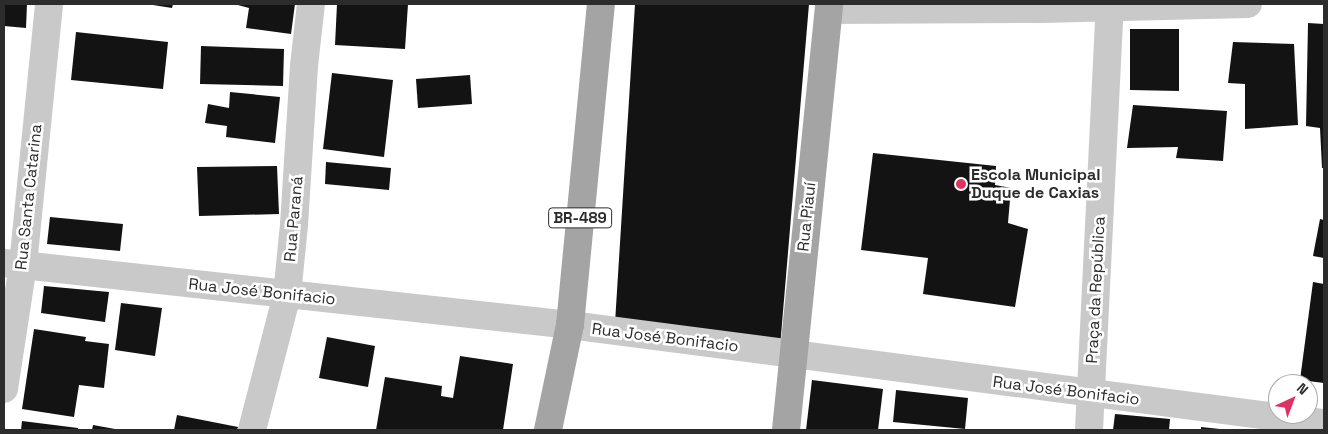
<!DOCTYPE html>
<meta charset="utf-8">
<style>
body{margin:0}
#map{position:relative;width:1328px;height:434px;overflow:hidden;background:#fff;font-family:"Space Grotesk",sans-serif}
div>[style]{position:absolute}
.building>*{inset:0;background:#131313}
.street>*{height:28px;margin:-14px;padding:0 14px;transform-origin:14px;border-radius:14px;background:#c9c9c9}
.primary>*{height:28px;margin:-14px;padding:0 14px;transform-origin:14px;border-radius:14px;background:#a4a4a4}
.dots>*{width:14px;height:14px;translate:-50% -50%;box-sizing:border-box;border:2px solid #fff;border-radius:50%}
span{translate:-50% -50%;white-space:nowrap;text-align:center;line-height:1.15;-webkit-text-stroke:5px #fff;paint-order:stroke}
.shield-label span{padding:1px 4px;background:#fff;border:1px solid;border-radius:4px;-webkit-text-stroke-width:0}
.shield-label{font-size:15px;color:#2c2c2c;font-weight:700}
.poi-label{font-size:16px;color:#2c2c2c;font-weight:700}
.left{translate:0 -50%;text-align:left}
.street-label{font-size:16px;color:#2c2c2c}
.frame{position:absolute;inset:0;border:5px solid #2c2c2c;pointer-events:none}
.north{position:absolute;left:1268px;top:374px;width:50px;height:50px;box-sizing:border-box;background:#fff;border:1px solid #ababab;border-radius:50%;rotate:43deg;font-size:14px;font-weight:700;line-height:20px;text-align:center;color:#2c2c2c}
.north::after{content:'';display:block;margin:auto;width:18px;height:22px;background:#e13162;clip-path:polygon(50% 0,100% 100%,50% 72%,0 100%)}
</style>
<div id="map">
<div class="building">
<i style="clip-path:polygon(4px 4px,27px 4px,26px 28px,4px 26px)"></i>
<i style="clip-path:polygon(153px 4px,173px 4px,172px 8px,153px 5px)"></i>
<i style="clip-path:polygon(234px 4px,295px 4px,291px 34px,246px 28px,249px 8px)"></i>
<i style="clip-path:polygon(337px 4px,408px 4px,405px 49px,335px 45px)"></i>
<i style="clip-path:polygon(635px 4px,809px 4px,780px 347px,615px 323px)"></i>
<i style="clip-path:polygon(1308px 23px,1324px 24px,1324px 168px,1322px 168px,1320px 128px,1306px 126px)"></i>
<i style="clip-path:polygon(1130px 29px,1179px 29px,1179px 91px,1130px 90px)"></i>
<i style="clip-path:polygon(76px 32px,168px 42px,163px 89px,71px 80px)"></i>
<i style="clip-path:polygon(1233px 42px,1294px 44px,1298px 125px,1245px 129px,1245px 84px,1228px 83px)"></i>
<i style="clip-path:polygon(201px 46px,284px 49px,283px 86px,200px 84px)"></i>
<i style="clip-path:polygon(332px 73px,393px 80px,384px 157px,323px 149px)"></i>
<i style="clip-path:polygon(470px 75px,472px 104px,418px 108px,416px 79px)"></i>
<i style="clip-path:polygon(230px 92px,280px 97px,275px 143px,226px 137px,227px 126px,205px 123px,208px 104px,229px 108px)"></i>
<i style="clip-path:polygon(1133px 105px,1227px 111px,1223px 161px,1176px 158px,1178px 147px,1127px 148px)"></i>
<i style="clip-path:polygon(873px 153px,996px 166px,995px 185px,1011px 188px,1008px 223px,1028px 229px,1015px 307px,923px 294px,928px 258px,861px 250px)"></i>
<i style="clip-path:polygon(326px 162px,391px 168px,389px 190px,325px 184px)"></i>
<i style="clip-path:polygon(277px 166px,279px 214px,199px 216px,197px 167px)"></i>
<i style="clip-path:polygon(50px 217px,123px 224px,120px 251px,47px 244px)"></i>
<i style="clip-path:polygon(1320px 219px,1324px 220px,1324px 258px,1313px 256px)"></i>
<i style="clip-path:polygon(1313px 282px,1324px 284px,1324px 383px,1300px 380px)"></i>
<i style="clip-path:polygon(44px 286px,109px 292px,105px 322px,41px 313px)"></i>
<i style="clip-path:polygon(121px 303px,162px 308px,155px 356px,115px 350px)"></i>
<i style="clip-path:polygon(34px 329px,86px 337px,85px 341px,109px 344px,104px 388px,79px 385px,74px 417px,22px 409px)"></i>
<i style="clip-path:polygon(327px 337px,375px 346px,368px 387px,319px 378px)"></i>
<i style="clip-path:polygon(460px 356px,513px 364px,503px 430px,376px 430px,385px 377px,442px 386px,441px 396px,453px 398px)"></i>
<i style="clip-path:polygon(812px 380px,883px 389px,878px 430px,806px 430px)"></i>
<i style="clip-path:polygon(896px 390px,968px 398px,965px 429px,893px 422px)"></i>
<i style="clip-path:polygon(1115px 414px,1170px 419px,1169px 430px,1113px 430px)"></i>
<i style="clip-path:polygon(177px 415px,238px 427px,237px 430px,174px 430px)"></i>
<i style="clip-path:polygon(22px 421px,78px 428px,78px 430px,21px 430px)"></i>
<i style="clip-path:polygon(93px 425px,115px 429px,115px 430px,92px 430px)"></i>
<i style="clip-path:polygon(1201px 427px,1220px 429px,1220px 430px,1201px 430px)"></i>
</div>
<div class="street">
<i style="left:829px;top:10px;width:211px;rotate:-0.3deg"></i>
<i style="left:1040px;top:9px;width:208px;rotate:-1.4deg"></i>
<i style="left:4px;top:263px;width:569px;rotate:6.25deg"></i>
<i style="left:570px;top:325px;width:760px;rotate:7.41deg"></i>
<i style="left:4px;top:389px;width:125px;rotate:-81.3deg"></i>
<i style="left:23px;top:265px;width:262px;rotate:-84.3deg"></i>
<i style="left:252px;top:430px;width:139px;rotate:-75.5deg"></i>
<i style="left:287px;top:295px;width:70px;rotate:-84.3deg"></i>
<i style="left:294px;top:225px;width:159px;rotate:-86.4deg"></i>
<i style="left:304px;top:66px;width:62px;rotate:-83.6deg"></i>
<i style="left:1089px;top:430px;width:425px;rotate:-87.2deg"></i>
</div>
<div class="primary">
<i style="left:548px;top:430px;width:107px;rotate:-78.2deg"></i>
<i style="left:570px;top:325px;width:322px;rotate:-84.5deg"></i>
<i style="left:786px;top:430px;width:428px;rotate:-84.2deg"></i>
</div>
<div class="dots">
<i style="left:961px;top:184px;background:#e13162"></i>
</div>
<div class="shield-label">
<span style="left:580px;top:218px">BR-489</span>
</div>
<div class="poi-label">
<span class="left" style="left:971px;top:184px">Escola Municipal<br>Duque de Caxias</span>
</div>
<div class="street-label">
<span style="left:29px;top:197px;rotate:-84deg">Rua Santa Catarina</span>
<span style="left:807px;top:217px;rotate:-84deg">Rua Piauí</span>
<span style="left:294px;top:219px;rotate:-85deg">Rua Paraná</span>
<span style="left:1096px;top:290px;rotate:-87deg">Praça da República</span>
<span style="left:262px;top:292px;rotate:6deg">Rua José Bonifacio</span>
<span style="left:665px;top:338px;rotate:7deg">Rua José Bonifacio</span>
<span style="left:1066px;top:391px;rotate:7deg">Rua José Bonifacio</span>
</div>
<div class="frame"></div>
<div class="north">N</div>
</div>
